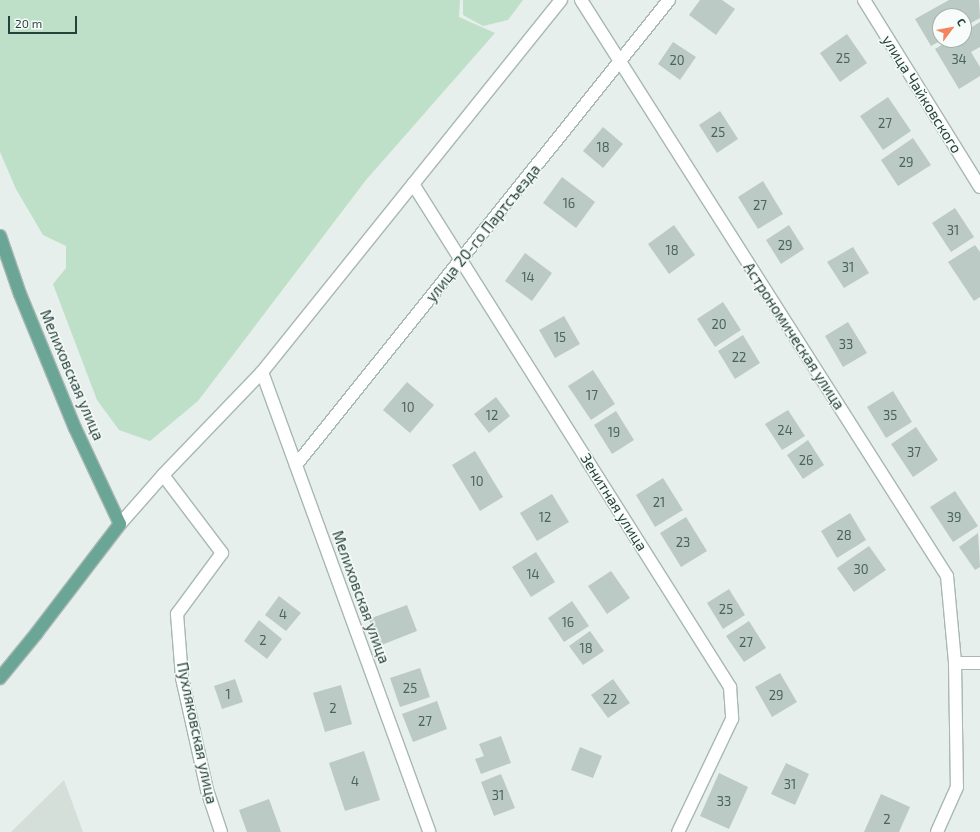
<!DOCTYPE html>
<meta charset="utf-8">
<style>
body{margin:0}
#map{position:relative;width:980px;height:832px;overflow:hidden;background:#e6efeb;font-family:"Exo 2",sans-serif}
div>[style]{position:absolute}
.built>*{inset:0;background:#d4dfda}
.green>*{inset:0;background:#bfe0c8}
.building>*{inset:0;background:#bbcac4}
.roads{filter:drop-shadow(1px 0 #a8b8b2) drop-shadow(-1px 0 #a8b8b2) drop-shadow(0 1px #a8b8b2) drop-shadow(0 -1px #a8b8b2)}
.minor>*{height:12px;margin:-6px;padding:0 6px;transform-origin:6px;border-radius:6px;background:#fff}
.secondary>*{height:12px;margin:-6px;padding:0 6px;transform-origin:6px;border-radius:6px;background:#fff}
.primary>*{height:12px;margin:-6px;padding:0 6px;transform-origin:6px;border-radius:6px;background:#6aa596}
span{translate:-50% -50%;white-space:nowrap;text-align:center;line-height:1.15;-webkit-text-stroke:3px #f7fbf9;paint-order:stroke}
.number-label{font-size:13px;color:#4a645c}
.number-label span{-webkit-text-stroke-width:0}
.street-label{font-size:15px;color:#24423a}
.north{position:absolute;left:932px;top:8px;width:40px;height:40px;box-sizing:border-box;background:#f7fbf9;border:1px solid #a3b1ad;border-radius:50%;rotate:58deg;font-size:11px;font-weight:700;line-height:16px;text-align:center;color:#24423a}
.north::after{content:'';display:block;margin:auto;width:14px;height:18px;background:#f4845f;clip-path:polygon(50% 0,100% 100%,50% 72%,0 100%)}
.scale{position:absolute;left:8px;top:16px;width:69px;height:18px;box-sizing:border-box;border:2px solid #24423a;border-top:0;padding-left:5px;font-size:12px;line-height:14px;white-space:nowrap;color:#24423a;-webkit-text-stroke:3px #f7fbf9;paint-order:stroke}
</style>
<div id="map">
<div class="built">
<i style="clip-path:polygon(64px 780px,83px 832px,11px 832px)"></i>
</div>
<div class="green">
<i style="clip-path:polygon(0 0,460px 0,459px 17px,495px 33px,366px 180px,198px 401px,150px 441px,119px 430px,97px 400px,53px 284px,66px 268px,66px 246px,43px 235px,16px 189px,0 152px)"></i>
<i style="clip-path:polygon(463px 0,523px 0,508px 20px,483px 26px,463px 15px)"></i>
</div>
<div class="building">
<i style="clip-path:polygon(700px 0,722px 0,735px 9px,716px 35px,689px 15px)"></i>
<i style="clip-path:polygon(949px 0,979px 0,980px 18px,964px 27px,964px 16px,940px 16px,940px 41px,931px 46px,915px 19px)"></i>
<i style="clip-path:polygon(980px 22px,980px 47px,971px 52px,980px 67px,980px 76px,959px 89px,935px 49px,950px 40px,964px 40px,964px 32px)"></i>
<i style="clip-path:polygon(847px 34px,867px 63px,840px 82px,820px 53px)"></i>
<i style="clip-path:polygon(673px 42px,696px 57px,680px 80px,658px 64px)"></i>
<i style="clip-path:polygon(888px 97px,911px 131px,883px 150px,860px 116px)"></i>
<i style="clip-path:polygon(720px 111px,738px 139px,717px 153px,699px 125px)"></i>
<i style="clip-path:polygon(603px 127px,623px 144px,603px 168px,583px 151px)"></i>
<i style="clip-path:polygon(913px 138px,931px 165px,898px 186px,881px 160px)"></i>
<i style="clip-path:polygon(562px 177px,595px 202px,576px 228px,543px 203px)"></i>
<i style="clip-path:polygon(763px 181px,783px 214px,758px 229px,738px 197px)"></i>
<i style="clip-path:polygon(955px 208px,974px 237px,951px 252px,932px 223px)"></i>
<i style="clip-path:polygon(674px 225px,695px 255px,669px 274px,648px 244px)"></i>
<i style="clip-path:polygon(789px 225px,804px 249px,781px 264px,766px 240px)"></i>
<i style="clip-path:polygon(975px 245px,980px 252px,980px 297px,974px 301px,948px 262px)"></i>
<i style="clip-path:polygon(853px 247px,869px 273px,844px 288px,827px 262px)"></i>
<i style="clip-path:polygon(525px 253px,552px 273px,532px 301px,505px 281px)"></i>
<i style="clip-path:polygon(723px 302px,741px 330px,715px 347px,697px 319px)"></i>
<i style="clip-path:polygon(564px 316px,580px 344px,555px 358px,539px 330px)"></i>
<i style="clip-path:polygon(848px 322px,867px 353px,843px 367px,825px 336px)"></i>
<i style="clip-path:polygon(743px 335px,760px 363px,735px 379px,718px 351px)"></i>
<i style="clip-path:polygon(593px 370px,615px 404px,591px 420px,568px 386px)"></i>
<i style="clip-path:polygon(407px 382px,434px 405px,410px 433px,383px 410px)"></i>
<i style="clip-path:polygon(893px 391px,912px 422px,886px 438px,867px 407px)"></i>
<i style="clip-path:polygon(496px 397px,510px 416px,489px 433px,474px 414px)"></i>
<i style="clip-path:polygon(788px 410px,805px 436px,782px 450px,765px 424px)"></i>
<i style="clip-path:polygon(616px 411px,634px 440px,612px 454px,594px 425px)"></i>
<i style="clip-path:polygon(916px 427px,938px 460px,913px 477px,891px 444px)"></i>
<i style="clip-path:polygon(808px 440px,824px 465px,803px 479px,787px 455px)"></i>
<i style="clip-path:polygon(475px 451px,503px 497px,480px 511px,452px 465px)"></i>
<i style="clip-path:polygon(663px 478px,683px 510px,655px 527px,636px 495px)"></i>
<i style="clip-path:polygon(955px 491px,978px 526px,953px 542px,930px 507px)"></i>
<i style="clip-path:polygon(552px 494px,569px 522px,537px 541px,520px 513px)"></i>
<i style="clip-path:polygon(850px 513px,866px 540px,837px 558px,821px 531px)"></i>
<i style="clip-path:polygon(686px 517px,707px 551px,681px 567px,660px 533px)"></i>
<i style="clip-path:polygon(978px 533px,980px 567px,975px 570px,959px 547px)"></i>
<i style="clip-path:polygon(869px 546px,886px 570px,854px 592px,837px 568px)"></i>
<i style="clip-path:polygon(536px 552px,555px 582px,531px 597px,512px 567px)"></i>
<i style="clip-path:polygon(611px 571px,630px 598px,607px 614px,588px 586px)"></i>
<i style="clip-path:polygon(729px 589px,745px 615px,723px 629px,707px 603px)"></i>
<i style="clip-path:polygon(279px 596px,301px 613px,286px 631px,265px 615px)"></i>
<i style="clip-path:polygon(572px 601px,589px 626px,564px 642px,548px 618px)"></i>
<i style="clip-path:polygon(407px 605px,417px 631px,379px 646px,369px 619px)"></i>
<i style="clip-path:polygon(259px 620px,282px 639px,267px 659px,244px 641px)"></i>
<i style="clip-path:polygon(749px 621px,766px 648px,744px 662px,726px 636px)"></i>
<i style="clip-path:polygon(590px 631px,604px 651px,583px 665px,569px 646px)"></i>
<i style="clip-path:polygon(420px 668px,430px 697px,400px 707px,390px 678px)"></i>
<i style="clip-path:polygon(780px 673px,797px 702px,772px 717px,755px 687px)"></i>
<i style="clip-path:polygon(235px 679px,243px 702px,222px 709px,214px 686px)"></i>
<i style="clip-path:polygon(613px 679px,630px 703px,608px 718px,591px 695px)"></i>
<i style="clip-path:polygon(341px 685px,352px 724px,325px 732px,313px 693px)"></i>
<i style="clip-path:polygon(437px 701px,447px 729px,413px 742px,402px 714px)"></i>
<i style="clip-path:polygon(501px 736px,511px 763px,481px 774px,475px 759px,484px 756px,479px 744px)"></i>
<i style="clip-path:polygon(580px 747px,602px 756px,593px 778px,571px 770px)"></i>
<i style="clip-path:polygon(364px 751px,380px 800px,345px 811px,329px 763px)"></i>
<i style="clip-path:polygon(786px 763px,809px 774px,795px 805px,771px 794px)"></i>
<i style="clip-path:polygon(719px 773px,748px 787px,729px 829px,700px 816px)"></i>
<i style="clip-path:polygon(501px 774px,515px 808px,494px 816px,481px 782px)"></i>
<i style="clip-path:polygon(881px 794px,910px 807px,899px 832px,864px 832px)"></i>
<i style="clip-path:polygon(269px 799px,281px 832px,247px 832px,239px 810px)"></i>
</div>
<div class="roads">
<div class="minor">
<i style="left:581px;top:0;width:682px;rotate:57.57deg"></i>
<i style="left:947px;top:576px;width:87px;rotate:84.7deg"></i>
<i style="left:955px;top:663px;width:124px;rotate:89.1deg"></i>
<i style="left:957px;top:787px;width:49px;rotate:114deg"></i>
<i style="left:864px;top:0;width:220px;rotate:58.2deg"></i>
<i style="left:413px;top:184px;width:595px;rotate:57.78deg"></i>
<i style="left:730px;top:687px;width:32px;rotate:86deg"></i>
<i style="left:732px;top:719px;width:125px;rotate:115.5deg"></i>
<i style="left:262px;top:372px;width:489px;rotate:70deg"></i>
<i style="left:296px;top:465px;width:596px;rotate:-51.27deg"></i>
<i style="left:163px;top:475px;width:98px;rotate:52.9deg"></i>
<i style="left:222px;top:553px;width:76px;rotate:126.4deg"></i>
<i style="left:177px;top:614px;width:64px;rotate:85.5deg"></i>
<i style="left:182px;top:678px;width:115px;rotate:77.4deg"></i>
<i style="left:207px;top:790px;width:44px;rotate:71.6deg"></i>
<i style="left:955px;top:663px;width:25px"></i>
</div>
<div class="secondary">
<i style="left:120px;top:524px;width:65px;rotate:-48.7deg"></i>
<i style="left:163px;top:475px;width:143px;rotate:-46.1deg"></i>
<i style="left:262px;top:372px;width:477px;rotate:-51.2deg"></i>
</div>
<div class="primary">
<i style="left:0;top:236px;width:61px;rotate:71deg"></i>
<i style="left:20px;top:294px;width:145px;rotate:67.7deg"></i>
<i style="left:75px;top:428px;width:106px;rotate:64.9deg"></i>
<i style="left:120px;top:524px;width:138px;rotate:127.4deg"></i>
<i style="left:36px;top:634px;width:57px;rotate:129.3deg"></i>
</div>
</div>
<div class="number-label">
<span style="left:843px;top:58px">25</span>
<span style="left:959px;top:59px">34</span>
<span style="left:677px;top:60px">20</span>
<span style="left:885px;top:123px">27</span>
<span style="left:718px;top:132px">25</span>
<span style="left:603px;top:147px">18</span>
<span style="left:906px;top:162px">29</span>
<span style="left:569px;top:203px">16</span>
<span style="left:760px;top:205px">27</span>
<span style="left:953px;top:230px">31</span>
<span style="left:785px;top:245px">29</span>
<span style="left:672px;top:250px">18</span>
<span style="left:848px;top:267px">31</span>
<span style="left:528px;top:277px">14</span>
<span style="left:719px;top:324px">20</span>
<span style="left:560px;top:337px">15</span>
<span style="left:846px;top:344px">33</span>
<span style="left:739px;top:357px">22</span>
<span style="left:592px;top:395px">17</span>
<span style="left:408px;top:407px">10</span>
<span style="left:492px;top:415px">12</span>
<span style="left:890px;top:415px">35</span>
<span style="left:785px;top:430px">24</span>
<span style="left:614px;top:432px">19</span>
<span style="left:914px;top:452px">37</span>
<span style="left:806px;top:460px">26</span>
<span style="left:477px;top:481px">10</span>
<span style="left:659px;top:502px">21</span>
<span style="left:545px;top:517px">12</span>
<span style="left:954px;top:517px">39</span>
<span style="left:844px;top:535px">28</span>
<span style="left:683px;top:542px">23</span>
<span style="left:861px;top:569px">30</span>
<span style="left:533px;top:574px">14</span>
<span style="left:726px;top:609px">25</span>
<span style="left:283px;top:614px">4</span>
<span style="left:568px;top:622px">16</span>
<span style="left:263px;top:640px">2</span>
<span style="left:746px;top:642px">27</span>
<span style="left:586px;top:648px">18</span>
<span style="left:410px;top:688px">25</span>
<span style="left:228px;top:694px">1</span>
<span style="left:776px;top:695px">29</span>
<span style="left:610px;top:699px">22</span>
<span style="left:333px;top:708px">2</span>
<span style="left:425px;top:721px">27</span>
<span style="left:355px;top:781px">4</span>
<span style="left:790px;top:784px">31</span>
<span style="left:498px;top:795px">31</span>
<span style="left:724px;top:801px">33</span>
<span style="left:887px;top:819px">2</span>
</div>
<div class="street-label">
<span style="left:922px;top:94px;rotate:58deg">улица Чайковского</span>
<span style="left:483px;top:233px;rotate:-51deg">улица 20-го Партсъезда</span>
<span style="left:794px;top:336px;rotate:57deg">Астрономическая улица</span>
<span style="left:72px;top:375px;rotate:67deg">Мелиховская улица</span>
<span style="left:614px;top:502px;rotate:58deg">Зенитная улица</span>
<span style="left:361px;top:597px;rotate:70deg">Мелиховская улица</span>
<span style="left:197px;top:733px;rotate:78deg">Пухляковская улица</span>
</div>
<div class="north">С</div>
<div class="scale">20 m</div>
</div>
